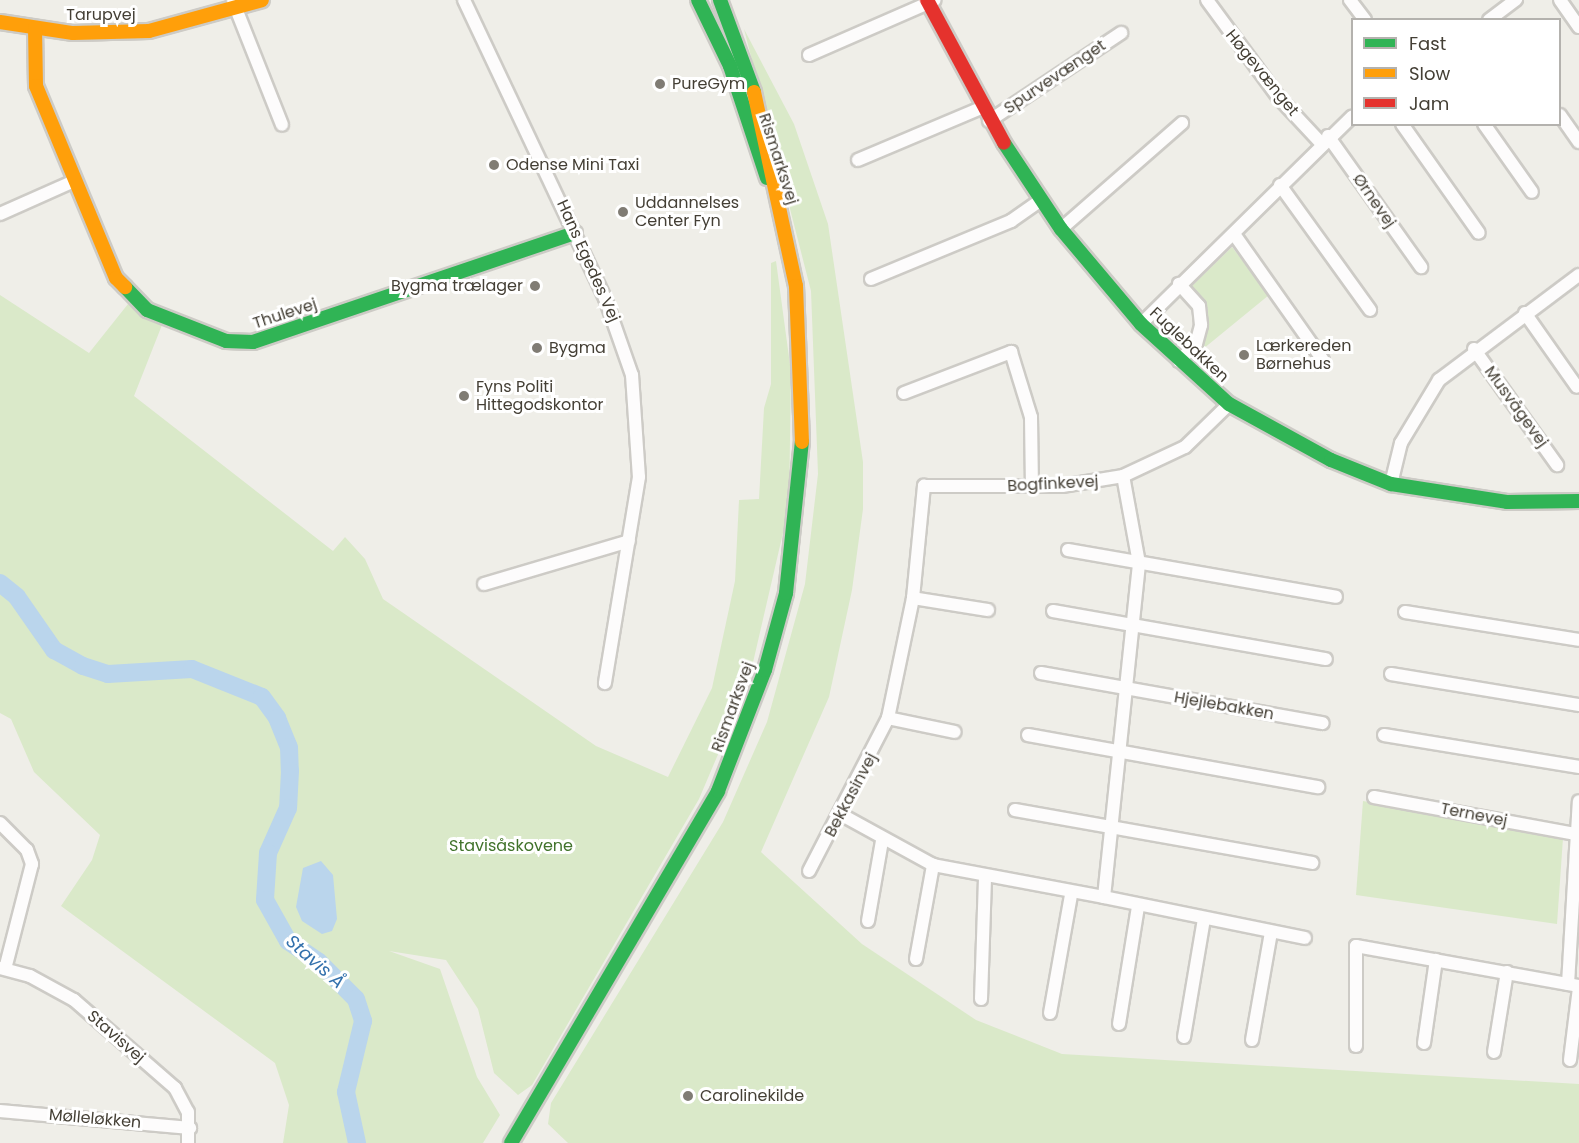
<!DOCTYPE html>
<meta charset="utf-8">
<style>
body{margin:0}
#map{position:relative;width:1579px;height:1143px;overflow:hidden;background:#efeee8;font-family:Poppins,sans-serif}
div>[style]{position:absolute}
.green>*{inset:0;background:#dae9c9}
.water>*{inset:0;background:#bad5ec}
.river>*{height:18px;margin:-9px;padding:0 9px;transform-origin:9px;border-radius:9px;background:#bad5ec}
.roads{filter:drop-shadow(2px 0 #cdcbc6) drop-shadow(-2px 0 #cdcbc6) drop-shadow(0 2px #cdcbc6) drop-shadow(0 -2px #cdcbc6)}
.street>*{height:12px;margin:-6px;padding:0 6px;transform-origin:6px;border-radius:6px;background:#fdfcfc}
.fast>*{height:14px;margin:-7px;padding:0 7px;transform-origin:7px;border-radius:7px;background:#30b455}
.slow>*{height:14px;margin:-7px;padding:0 7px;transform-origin:7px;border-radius:7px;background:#ff9f0a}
.jam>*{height:14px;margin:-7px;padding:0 7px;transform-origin:7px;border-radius:7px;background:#e5322d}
.dots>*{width:16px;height:16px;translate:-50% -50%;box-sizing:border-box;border:3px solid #fff;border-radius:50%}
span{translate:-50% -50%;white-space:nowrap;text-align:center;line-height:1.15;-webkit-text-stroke:6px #fff;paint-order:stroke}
.street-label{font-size:16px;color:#443f35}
.poi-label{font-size:16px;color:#443f35}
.left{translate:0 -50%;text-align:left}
.right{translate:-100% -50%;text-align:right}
.park-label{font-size:16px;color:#41732b}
.water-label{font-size:18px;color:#3270ac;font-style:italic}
.legend{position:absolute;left:1351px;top:18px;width:210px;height:108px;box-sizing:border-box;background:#fff;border:2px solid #b4b2ae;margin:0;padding:8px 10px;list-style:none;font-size:18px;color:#443f35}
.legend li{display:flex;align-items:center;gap:12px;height:30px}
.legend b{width:30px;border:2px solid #b4b2ae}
</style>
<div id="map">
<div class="green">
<i style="clip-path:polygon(744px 29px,794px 124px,828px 224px,863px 462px,863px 509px,852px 590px,829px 697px,761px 852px,862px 944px,976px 1020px,1062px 1054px,1579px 1084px,1579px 1143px,568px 1143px,548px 1124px,551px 1103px,723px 822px,767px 722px,805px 584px,818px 474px,811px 291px)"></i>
<i style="clip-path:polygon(1232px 247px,1269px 295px,1203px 349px,1208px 309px,1191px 287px)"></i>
<i style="clip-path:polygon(776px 261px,791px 372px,789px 507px,748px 684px,699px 799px,532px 1085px,518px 1095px,494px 1073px,478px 1009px,446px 960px,389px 951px,440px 969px,477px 1077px,500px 1115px,483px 1143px,283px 1143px,289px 1105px,275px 1063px,61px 906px,92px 860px,100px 835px,34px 772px,11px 719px,0 713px,0 295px,89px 353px,128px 304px,162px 325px,134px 396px,333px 551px,345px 537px,365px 559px,383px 599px,596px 746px,668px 777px,712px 688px,735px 581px,739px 500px,759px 499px,764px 408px,771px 384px,771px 263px)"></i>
<i style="clip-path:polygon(1363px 801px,1563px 838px,1557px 924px,1356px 895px)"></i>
</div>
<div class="water">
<i style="clip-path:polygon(321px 861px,333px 875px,337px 919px,332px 931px,322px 934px,302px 921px,296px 907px,303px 868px)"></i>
</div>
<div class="river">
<i style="left:0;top:583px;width:22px;rotate:39deg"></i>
<i style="left:17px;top:597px;width:65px;rotate:55.1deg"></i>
<i style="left:54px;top:650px;width:33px;rotate:29deg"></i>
<i style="left:83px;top:666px;width:26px;rotate:18deg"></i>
<i style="left:108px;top:674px;width:84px;rotate:-3.4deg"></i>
<i style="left:192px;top:669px;width:75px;rotate:21.8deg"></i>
<i style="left:262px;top:697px;width:26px;rotate:54deg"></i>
<i style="left:277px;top:718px;width:31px;rotate:68deg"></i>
<i style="left:289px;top:747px;width:24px;rotate:88deg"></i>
<i style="left:290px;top:771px;width:37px;rotate:93deg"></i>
<i style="left:288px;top:808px;width:49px;rotate:114deg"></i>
<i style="left:268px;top:853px;width:47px;rotate:93.7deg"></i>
<i style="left:265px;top:900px;width:47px;rotate:60.7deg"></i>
<i style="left:288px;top:941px;width:37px;rotate:34deg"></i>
<i style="left:319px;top:962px;width:52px;rotate:45deg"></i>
<i style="left:356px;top:999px;width:23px;rotate:72deg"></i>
<i style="left:363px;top:1021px;width:73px;rotate:103.5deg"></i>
<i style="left:346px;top:1092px;width:52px;rotate:77.8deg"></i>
</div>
<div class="roads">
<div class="street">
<i style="left:464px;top:0;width:330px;rotate:64.7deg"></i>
<i style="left:605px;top:298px;width:82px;rotate:70.7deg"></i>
<i style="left:632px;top:375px;width:102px;rotate:86.1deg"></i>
<i style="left:639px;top:477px;width:209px;rotate:99.4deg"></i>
<i style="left:1207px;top:0;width:122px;rotate:53.7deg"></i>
<i style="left:1279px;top:98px;width:62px;rotate:47deg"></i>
<i style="left:1350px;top:0;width:25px;rotate:53deg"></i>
<i style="left:1560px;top:0;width:33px;rotate:55deg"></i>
<i style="left:233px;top:1px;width:133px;rotate:68.4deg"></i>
<i style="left:1489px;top:20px;width:34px;rotate:-37deg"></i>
<i style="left:809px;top:55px;width:137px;rotate:-23.6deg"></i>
<i style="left:1560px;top:115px;width:33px;rotate:55deg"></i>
<i style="left:989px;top:121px;width:159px;rotate:-33.7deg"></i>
<i style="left:1402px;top:124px;width:133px;rotate:54.8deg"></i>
<i style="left:1484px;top:124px;width:83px;rotate:54.8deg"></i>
<i style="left:1328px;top:136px;width:161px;rotate:54.6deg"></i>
<i style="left:858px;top:160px;width:134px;rotate:-22.9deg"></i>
<i style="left:1280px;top:185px;width:154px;rotate:54.2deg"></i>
<i style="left:0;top:214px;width:81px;rotate:-24deg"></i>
<i style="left:1061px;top:229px;width:161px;rotate:-41.2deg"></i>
<i style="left:1234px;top:234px;width:154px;rotate:54.8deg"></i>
<i style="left:871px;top:279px;width:152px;rotate:-22.5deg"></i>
<i style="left:1011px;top:221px;width:37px;rotate:-35deg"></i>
<i style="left:1525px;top:313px;width:90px;rotate:54.9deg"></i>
<i style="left:1141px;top:324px;width:296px;rotate:-44.5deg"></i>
<i style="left:1474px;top:349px;width:143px;rotate:54.4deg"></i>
<i style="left:1179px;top:361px;width:24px;rotate:-45deg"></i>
<i style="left:1196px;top:344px;width:20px;rotate:-75deg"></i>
<i style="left:1201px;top:325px;width:19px;rotate:-96deg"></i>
<i style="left:1199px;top:306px;width:30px;rotate:-132deg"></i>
<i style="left:904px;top:393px;width:115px;rotate:-21deg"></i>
<i style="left:1011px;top:352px;width:68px;rotate:72.9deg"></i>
<i style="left:1031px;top:417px;width:70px;rotate:89.2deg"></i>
<i style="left:1391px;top:484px;width:42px;rotate:-76.3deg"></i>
<i style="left:1401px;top:443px;width:74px;rotate:-58.9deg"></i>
<i style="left:1439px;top:380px;width:175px;rotate:-36.9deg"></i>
<i style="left:1068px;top:550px;width:272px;rotate:9.9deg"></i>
<i style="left:484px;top:584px;width:151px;rotate:-16.5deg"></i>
<i style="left:913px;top:598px;width:76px;rotate:9.1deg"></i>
<i style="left:1053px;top:611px;width:277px;rotate:10deg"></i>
<i style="left:1405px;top:612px;width:176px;rotate:9.1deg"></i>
<i style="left:1041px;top:673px;width:286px;rotate:10.1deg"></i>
<i style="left:1391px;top:674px;width:191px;rotate:9.4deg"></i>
<i style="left:888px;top:718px;width:68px;rotate:11.8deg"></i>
<i style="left:1028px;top:735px;width:295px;rotate:10.2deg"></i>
<i style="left:1384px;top:735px;width:198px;rotate:9.3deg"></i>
<i style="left:1374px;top:797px;width:204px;rotate:10.4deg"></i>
<i style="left:1015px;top:810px;width:302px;rotate:10.1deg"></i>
<i style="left:842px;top:815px;width:104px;rotate:28.8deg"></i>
<i style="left:933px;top:865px;width:174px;rotate:10.6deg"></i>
<i style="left:1104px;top:897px;width:336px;rotate:-84deg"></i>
<i style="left:1139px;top:563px;width:88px;rotate:-100.4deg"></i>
<i style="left:0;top:823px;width:38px;rotate:45deg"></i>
<i style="left:27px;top:850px;width:15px;rotate:70deg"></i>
<i style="left:32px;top:864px;width:108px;rotate:104.4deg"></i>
<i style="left:809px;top:871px;width:172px;rotate:-62.7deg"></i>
<i style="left:888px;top:718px;width:123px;rotate:-78.2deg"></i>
<i style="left:913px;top:598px;width:113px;rotate:-84.4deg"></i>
<i style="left:924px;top:486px;width:138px"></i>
<i style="left:1062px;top:486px;width:62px;rotate:-9.3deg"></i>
<i style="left:1123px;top:476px;width:68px;rotate:-25.1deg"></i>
<i style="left:1185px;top:447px;width:62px;rotate:-44.3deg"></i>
<i style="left:1104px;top:897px;width:205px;rotate:11.5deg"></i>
<i style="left:868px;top:921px;width:81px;rotate:-80.1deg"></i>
<i style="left:916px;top:959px;width:96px;rotate:-79.7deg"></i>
<i style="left:0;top:968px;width:31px;rotate:15deg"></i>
<i style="left:30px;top:976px;width:50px;rotate:28.6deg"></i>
<i style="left:74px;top:1000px;width:134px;rotate:41.1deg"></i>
<i style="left:175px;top:1088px;width:27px;rotate:62deg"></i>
<i style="left:188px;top:1112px;width:31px;rotate:90deg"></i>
<i style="left:1568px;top:984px;width:183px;rotate:-86.6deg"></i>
<i style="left:981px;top:999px;width:121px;rotate:-88.1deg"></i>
<i style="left:1050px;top:1013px;width:120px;rotate:-79.9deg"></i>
<i style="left:1119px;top:1024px;width:119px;rotate:-80.8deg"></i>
<i style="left:1184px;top:1037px;width:120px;rotate:-80.4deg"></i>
<i style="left:1252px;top:1040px;width:110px;rotate:-80deg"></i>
<i style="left:1424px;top:1043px;width:84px;rotate:-81.8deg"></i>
<i style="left:1356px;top:1046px;width:100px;rotate:-90deg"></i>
<i style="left:1356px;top:946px;width:227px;rotate:10.2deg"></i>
<i style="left:1494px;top:1052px;width:81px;rotate:-80.8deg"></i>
<i style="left:1570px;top:1060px;width:73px;rotate:-82.9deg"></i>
<i style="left:0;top:1111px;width:191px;rotate:5.1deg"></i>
</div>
<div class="fast">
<i style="left:698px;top:0;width:73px;rotate:64.1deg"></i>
<i style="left:730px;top:66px;width:118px;rotate:71.7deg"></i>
<i style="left:720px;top:0;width:98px;rotate:69.7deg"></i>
<i style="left:1004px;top:143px;width:103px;rotate:56.5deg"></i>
<i style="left:1061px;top:229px;width:124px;rotate:49.9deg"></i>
<i style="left:1141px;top:324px;width:119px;rotate:42.3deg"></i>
<i style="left:1229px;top:404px;width:116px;rotate:28.8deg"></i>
<i style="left:1331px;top:460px;width:65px;rotate:21.8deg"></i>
<i style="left:1391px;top:484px;width:117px;rotate:8.8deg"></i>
<i style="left:1507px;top:502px;width:72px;rotate:-0.8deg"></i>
<i style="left:125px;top:287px;width:32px;rotate:46deg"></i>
<i style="left:147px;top:310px;width:85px;rotate:21.4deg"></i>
<i style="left:226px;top:341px;width:27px;rotate:2deg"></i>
<i style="left:253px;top:342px;width:340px;rotate:-18.7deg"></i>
<i style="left:511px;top:1143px;width:408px;rotate:-59.5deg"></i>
<i style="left:718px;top:791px;width:130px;rotate:-68.8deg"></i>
<i style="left:765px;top:670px;width:80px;rotate:-74.7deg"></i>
<i style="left:786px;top:593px;width:152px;rotate:-84deg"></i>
</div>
<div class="slow">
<i style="left:0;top:22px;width:74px;rotate:8.6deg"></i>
<i style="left:73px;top:33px;width:76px;rotate:-1.5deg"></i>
<i style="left:149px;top:31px;width:117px;rotate:-15.3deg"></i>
<i style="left:35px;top:28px;width:58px;rotate:89deg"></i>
<i style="left:36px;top:86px;width:208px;rotate:67.4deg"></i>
<i style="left:116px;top:278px;width:13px;rotate:45deg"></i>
<i style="left:754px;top:92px;width:198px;rotate:77.8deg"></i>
<i style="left:796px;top:286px;width:156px;rotate:87.8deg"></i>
</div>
<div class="jam">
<i style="left:927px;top:0;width:162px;rotate:61.7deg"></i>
</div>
</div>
<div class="dots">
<i style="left:660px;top:84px;background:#807c74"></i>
<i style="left:494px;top:165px;background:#807c74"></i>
<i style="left:623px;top:212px;background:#807c74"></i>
<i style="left:535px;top:286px;background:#807c74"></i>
<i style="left:537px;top:348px;background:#807c74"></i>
<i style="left:1244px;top:355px;background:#807c74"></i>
<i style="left:464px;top:396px;background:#807c74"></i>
<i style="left:688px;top:1096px;background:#807c74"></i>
</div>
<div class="street-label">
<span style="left:101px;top:15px">Tarupvej</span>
<span style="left:1262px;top:73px;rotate:51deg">Høgevænget</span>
<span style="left:1055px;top:77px;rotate:-34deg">Spurvevænget</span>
<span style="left:778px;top:159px;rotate:72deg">Rismarksvej</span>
<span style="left:1374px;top:201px;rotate:55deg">Ørnevej</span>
<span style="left:588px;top:261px;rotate:66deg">Hans Egedes Vej</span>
<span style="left:285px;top:314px;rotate:-18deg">Thulevej</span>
<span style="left:1189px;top:345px;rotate:43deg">Fuglebakken</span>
<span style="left:1516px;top:407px;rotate:54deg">Musvågevej</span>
<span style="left:1053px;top:484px;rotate:-3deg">Bogfinkevej</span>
<span style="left:1224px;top:706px;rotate:10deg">Hjejlebakken</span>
<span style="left:733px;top:707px;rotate:-70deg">Rismarksvej</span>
<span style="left:851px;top:795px;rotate:-62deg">Bekkasinvej</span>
<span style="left:1474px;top:815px;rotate:11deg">Ternevej</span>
<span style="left:116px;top:1037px;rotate:41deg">Stavisvej</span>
<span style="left:95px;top:1119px;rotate:5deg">Mølleløkken</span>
</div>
<div class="poi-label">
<span class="left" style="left:672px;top:84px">PureGym</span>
<span class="left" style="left:506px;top:165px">Odense Mini Taxi</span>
<span class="left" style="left:635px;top:212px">Uddannelses<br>Center Fyn</span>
<span class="right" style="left:523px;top:286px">Bygma trælager</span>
<span class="left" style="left:1256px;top:355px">Lærkereden<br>Børnehus</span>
<span class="left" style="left:549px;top:348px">Bygma</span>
<span class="left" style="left:476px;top:396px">Fyns Politi<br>Hittegodskontor</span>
<span class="left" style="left:700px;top:1096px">Carolinekilde</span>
</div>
<div class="park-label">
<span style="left:511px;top:846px">Stavisåskovene</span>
</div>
<div class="water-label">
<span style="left:315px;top:962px;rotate:41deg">Stavis Å</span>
</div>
<ul class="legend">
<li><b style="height:8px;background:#30b455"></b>Fast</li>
<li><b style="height:8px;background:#ff9f0a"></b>Slow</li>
<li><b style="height:8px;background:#e5322d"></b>Jam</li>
</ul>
</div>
